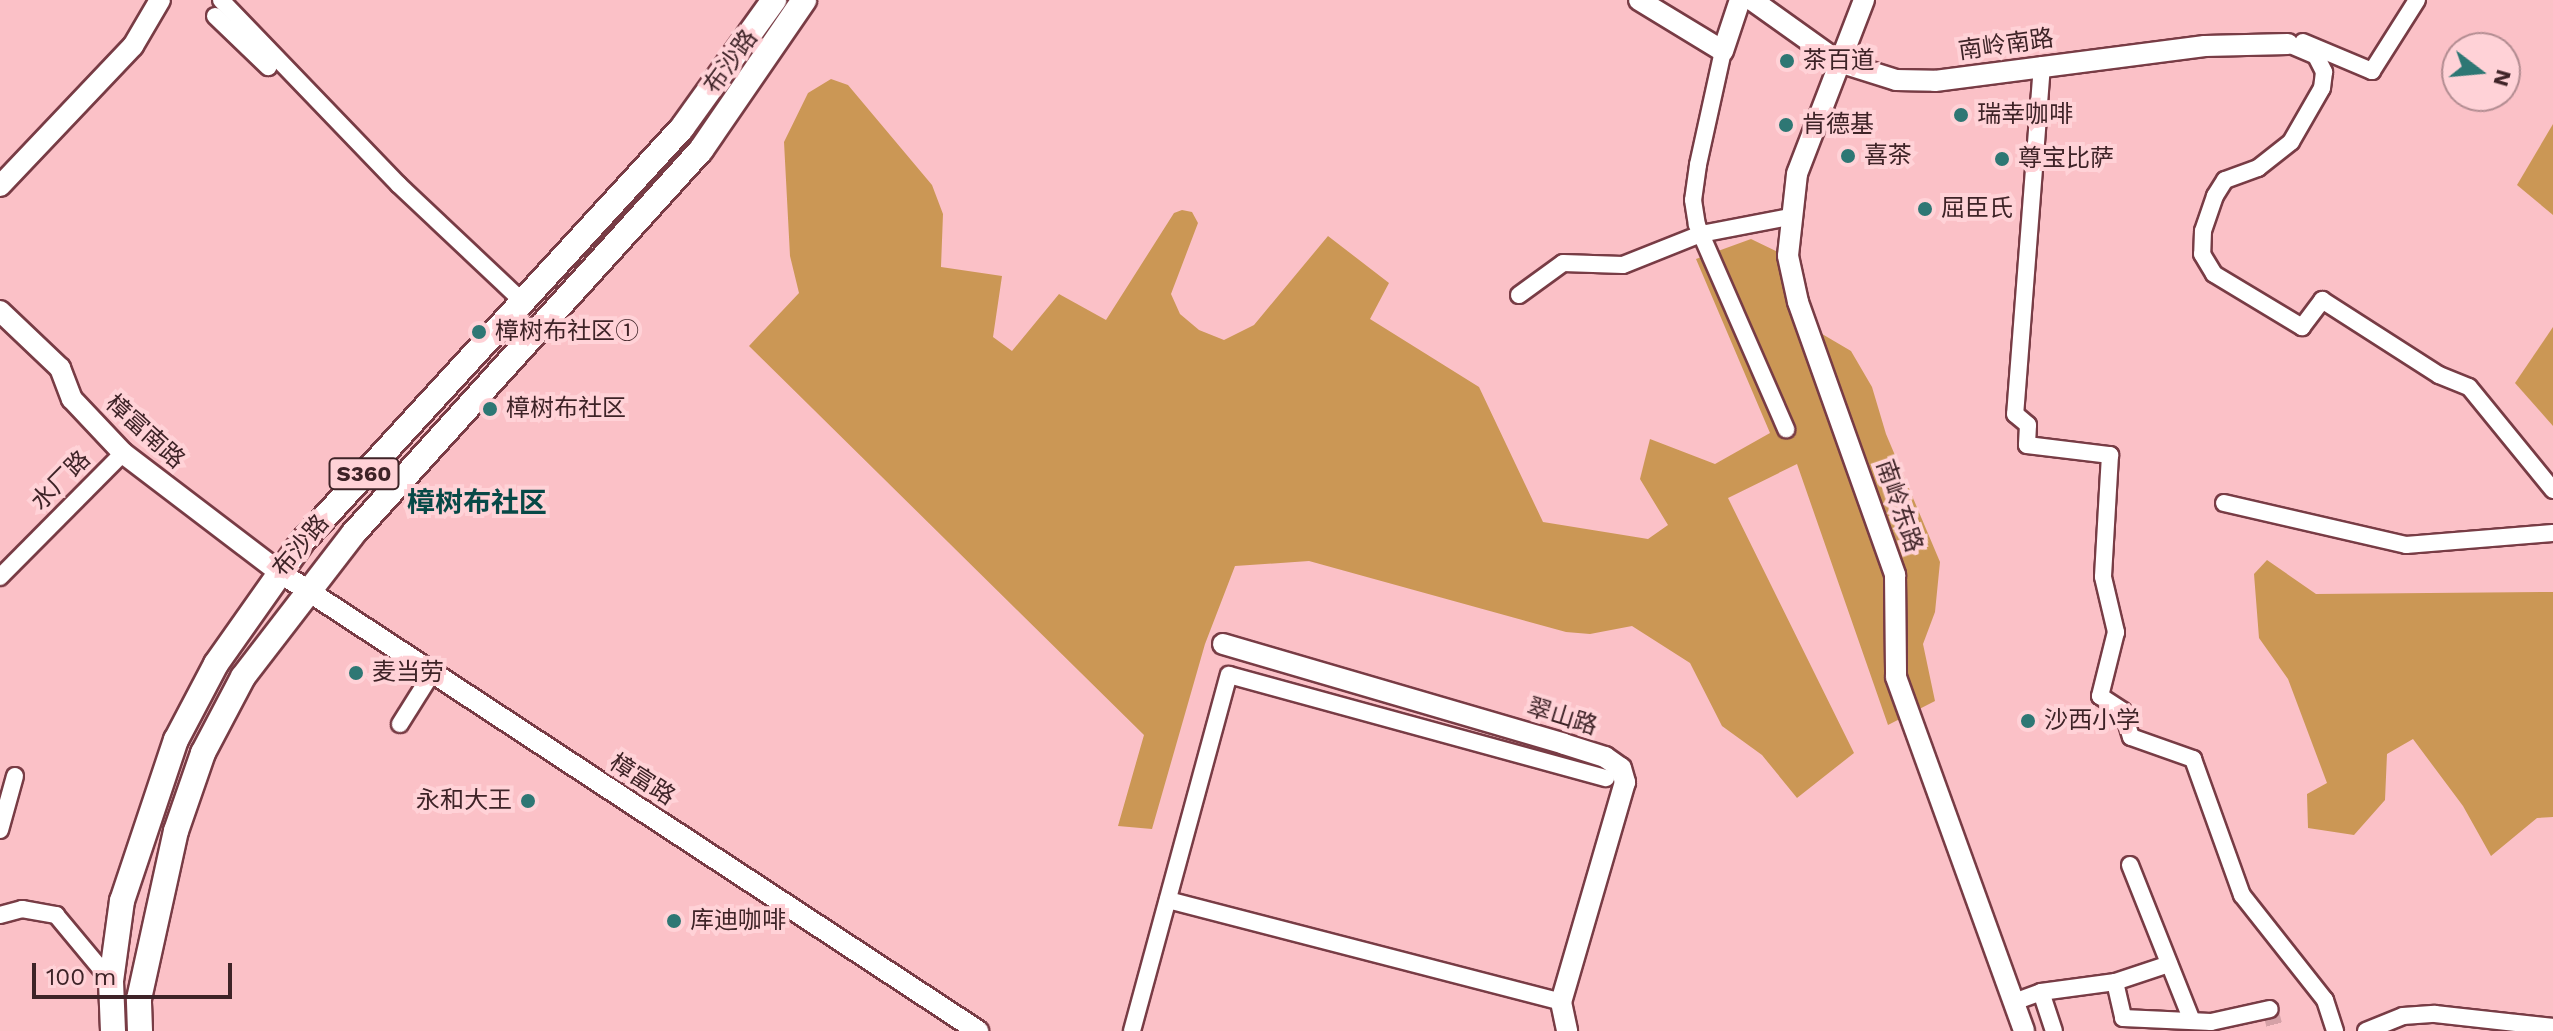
<!DOCTYPE html>
<meta charset="utf-8">
<style>
body{margin:0}
#map{position:relative;width:2553px;height:1031px;overflow:hidden;background:#fbc1c7;font-family:"Work Sans","Noto Sans SC",sans-serif}
div>[style]{position:absolute}
.forest>*{inset:0;background:#cb9755}
.minor-tunnel>*{height:16px;margin-top:-8px;transform-origin:0;background:repeating-linear-gradient(90deg,#d5a1a7 0 16px,transparent 0 24px)}
.roads{filter:drop-shadow(2px 0 #783c45) drop-shadow(-2px 0 #783c45) drop-shadow(0 2px #783c45) drop-shadow(0 -2px #783c45)}
.minor>*{height:16px;margin:-8px;padding:0 8px;transform-origin:8px;border-radius:8px;background:#fff}
.tertiary>*{height:20px;margin:-10px;padding:0 10px;transform-origin:10px;border-radius:10px;background:#fff}
.primary>*{height:24px;margin:-12px;padding:0 12px;transform-origin:12px;border-radius:12px;background:#fff}
.dots>*{width:22px;height:22px;translate:-50% -50%;box-sizing:border-box;border:4px solid #ffd2d7;border-radius:50%}
span{translate:-50% -50%;white-space:nowrap;text-align:center;line-height:1.15;-webkit-text-stroke:8px #ffd2d7;paint-order:stroke}
.shield-label span{padding:2px 6px;background:#ffd2d7;border:2px solid;border-radius:6px;-webkit-text-stroke-width:0}
.shield-label{font-size:22px;color:#3e2327;font-weight:700}
.street-label{font-size:24px;color:#3e2327}
.poi-label{font-size:24px;color:#3e2327}
.left{translate:0 -50%;text-align:left}
.right{translate:-100% -50%;text-align:right}
.quarter-label{font-size:28px;color:#074947;font-weight:700}
.north{position:absolute;left:2441px;top:32px;width:80px;height:80px;box-sizing:border-box;background:#ffd2d7;border:2px solid #b28c91;border-radius:50%;rotate:106deg;font-size:22px;font-weight:700;line-height:32px;text-align:center;color:#3e2327}
.north::after{content:'';display:block;margin:auto;width:28px;height:36px;background:#2e7774;clip-path:polygon(50% 0,100% 100%,50% 72%,0 100%)}
.scale{position:absolute;left:32px;top:963px;width:200px;height:36px;box-sizing:border-box;border:4px solid #3e2327;border-top:0;padding-left:10px;font-size:24px;line-height:28px;white-space:nowrap;color:#3e2327;-webkit-text-stroke:6px #ffd2d7;paint-order:stroke}
</style>
<div id="map">
<div class="forest">
<i style="clip-path:polygon(831px 79px,848px 85px,932px 185px,943px 214px,941px 267px,1002px 276px,993px 337px,1012px 351px,1059px 294px,1106px 320px,1174px 213px,1182px 210px,1192px 212px,1198px 223px,1171px 294px,1180px 314px,1199px 330px,1224px 340px,1254px 325px,1328px 236px,1389px 283px,1370px 319px,1479px 387px,1543px 522px,1648px 539px,1668px 525px,1640px 479px,1650px 439px,1715px 464px,1770px 433px,1696px 259px,1751px 239px,1799px 262px,1817px 331px,1851px 351px,1872px 387px,1886px 434px,1940px 562px,1935px 612px,1923px 644px,1935px 701px,1888px 725px,1797px 464px,1728px 498px,1854px 753px,1797px 798px,1762px 755px,1722px 726px,1690px 663px,1632px 626px,1590px 634px,1566px 632px,1309px 561px,1235px 566px,1205px 644px,1152px 829px,1118px 826px,1144px 735px,749px 346px,799px 293px,790px 256px,784px 142px,808px 93px)"></i>
<i style="clip-path:polygon(2553px 124px,2553px 215px,2517px 185px)"></i>
<i style="clip-path:polygon(2553px 327px,2553px 426px,2515px 383px)"></i>
<i style="clip-path:polygon(2267px 560px,2316px 594px,2553px 592px,2553px 817px,2537px 818px,2491px 856px,2463px 806px,2413px 739px,2387px 754px,2385px 800px,2354px 835px,2308px 828px,2307px 794px,2327px 783px,2288px 679px,2259px 638px,2254px 574px)"></i>
</div>
<div class="minor-tunnel">
<i style="left:2270px;top:1009px;width:23px;rotate:75deg"></i>
</div>
<div class="roads">
<div class="minor">
<i style="left:221px;top:0;width:257px;rotate:46.1deg"></i>
<i style="left:399px;top:185px;width:172px;rotate:43.3deg"></i>
<i style="left:215px;top:16px;width:74px;rotate:43.9deg"></i>
<i style="left:2303px;top:42px;width:75px;rotate:22.8deg"></i>
<i style="left:2372px;top:71px;width:84px;rotate:-57.6deg"></i>
<i style="left:2288px;top:44px;width:30px;rotate:23deg"></i>
<i style="left:2316px;top:56px;width:18px;rotate:63deg"></i>
<i style="left:2324px;top:72px;width:16px;rotate:97deg"></i>
<i style="left:2322px;top:88px;width:62px;rotate:119.9deg"></i>
<i style="left:2291px;top:142px;width:42px;rotate:141.8deg"></i>
<i style="left:2258px;top:168px;width:35px;rotate:160deg"></i>
<i style="left:2225px;top:180px;width:19px;rotate:122deg"></i>
<i style="left:2215px;top:196px;width:37px;rotate:109deg"></i>
<i style="left:2203px;top:231px;width:23px;rotate:92deg"></i>
<i style="left:2202px;top:254px;width:23px;rotate:59deg"></i>
<i style="left:2214px;top:274px;width:103px;rotate:31.1deg"></i>
<i style="left:2302px;top:327px;width:34px;rotate:-53deg"></i>
<i style="left:2322px;top:300px;width:139px;rotate:32.7deg"></i>
<i style="left:2439px;top:375px;width:32px;rotate:22deg"></i>
<i style="left:2469px;top:387px;width:133px;rotate:50.8deg"></i>
<i style="left:1723px;top:51px;width:117px;rotate:102.4deg"></i>
<i style="left:1698px;top:165px;width:35px;rotate:98deg"></i>
<i style="left:1693px;top:200px;width:25px;rotate:81deg"></i>
<i style="left:1697px;top:225px;width:223px;rotate:66.4deg"></i>
<i style="left:2042px;top:65px;width:350px;rotate:94.4deg"></i>
<i style="left:2015px;top:414px;width:17px;rotate:40deg"></i>
<i style="left:2028px;top:425px;width:20px;rotate:93deg"></i>
<i style="left:2027px;top:445px;width:84px;rotate:6.9deg"></i>
<i style="left:2110px;top:455px;width:122px;rotate:93.3deg"></i>
<i style="left:2103px;top:577px;width:57px;rotate:76.7deg"></i>
<i style="left:2116px;top:632px;width:66px;rotate:104deg"></i>
<i style="left:2100px;top:696px;width:27px;rotate:33deg"></i>
<i style="left:2123px;top:711px;width:27px;rotate:73deg"></i>
<i style="left:2131px;top:737px;width:66px;rotate:19.5deg"></i>
<i style="left:2193px;top:759px;width:145px;rotate:70.2deg"></i>
<i style="left:2242px;top:895px;width:134px;rotate:51.7deg"></i>
<i style="left:2325px;top:1000px;width:33px;rotate:72deg"></i>
<i style="left:1519px;top:295px;width:54px;rotate:-36deg"></i>
<i style="left:1563px;top:263px;width:60px;rotate:1.9deg"></i>
<i style="left:1623px;top:265px;width:84px;rotate:-21.7deg"></i>
<i style="left:1701px;top:234px;width:90px;rotate:-10.9deg"></i>
<i style="left:2224px;top:503px;width:187px;rotate:13deg"></i>
<i style="left:2406px;top:545px;width:147px;rotate:-4.7deg"></i>
<i style="left:0;top:577px;width:175px;rotate:-45.2deg"></i>
<i style="left:400px;top:724px;width:60px;rotate:-57.9deg"></i>
<i style="left:0;top:830px;width:56px;rotate:-74.5deg"></i>
<i style="left:2130px;top:865px;width:168px;rotate:68.3deg"></i>
<i style="left:1168px;top:900px;width:406px;rotate:14.5deg"></i>
<i style="left:0;top:915px;width:23px;rotate:-15deg"></i>
<i style="left:22px;top:909px;width:35px;rotate:10deg"></i>
<i style="left:56px;top:915px;width:86px;rotate:50.2deg"></i>
<i style="left:2115px;top:982px;width:57px;rotate:-18.4deg"></i>
<i style="left:2041px;top:992px;width:75px;rotate:-7.7deg"></i>
<i style="left:2115px;top:982px;width:37px;rotate:77deg"></i>
<i style="left:2123px;top:1018px;width:88px;rotate:2.6deg"></i>
<i style="left:2211px;top:1022px;width:60px;rotate:-12.4deg"></i>
<i style="left:2014px;top:1002px;width:29px;rotate:-20deg"></i>
<i style="left:2041px;top:992px;width:41px;rotate:71.6deg"></i>
<i style="left:1132px;top:1031px;width:369px;rotate:-74.8deg"></i>
<i style="left:1229px;top:675px;width:391px;rotate:15.3deg"></i>
<i style="left:2366px;top:1031px;width:40px;rotate:-22deg"></i>
<i style="left:2403px;top:1016px;width:32px;rotate:-4deg"></i>
<i style="left:2435px;top:1014px;width:119px;rotate:6.3deg"></i>
</div>
<div class="tertiary">
<i style="left:1639px;top:0;width:98px;rotate:31.3deg"></i>
<i style="left:1723px;top:51px;width:54px;rotate:-71.6deg"></i>
<i style="left:1752px;top:0;width:107px;rotate:35.5deg"></i>
<i style="left:1839px;top:62px;width:60px;rotate:17.5deg"></i>
<i style="left:1896px;top:80px;width:39px;rotate:1deg"></i>
<i style="left:1935px;top:81px;width:272px;rotate:-7.4deg"></i>
<i style="left:2205px;top:46px;width:83px;rotate:-1.4deg"></i>
<i style="left:1864px;top:0;width:186px;rotate:111.1deg"></i>
<i style="left:1797px;top:174px;width:82px;rotate:96.3deg"></i>
<i style="left:1788px;top:256px;width:47px;rotate:77.7deg"></i>
<i style="left:1798px;top:302px;width:290px;rotate:70.4deg"></i>
<i style="left:1895px;top:575px;width:102px;rotate:89.4deg"></i>
<i style="left:1896px;top:677px;width:376px;rotate:70.1deg"></i>
<i style="left:0;top:186px;width:193px;rotate:-46.5deg"></i>
<i style="left:133px;top:46px;width:53px;rotate:-59.6deg"></i>
<i style="left:0;top:311px;width:83px;rotate:43.5deg"></i>
<i style="left:60px;top:368px;width:33px;rotate:69deg"></i>
<i style="left:72px;top:399px;width:74px;rotate:46.6deg"></i>
<i style="left:123px;top:453px;width:195px;rotate:37.3deg"></i>
<i style="left:278px;top:571px;width:838px;rotate:33.31deg"></i>
<i style="left:1223px;top:644px;width:355px;rotate:16.3deg"></i>
<i style="left:1564px;top:744px;width:43px;rotate:17.6deg"></i>
<i style="left:1605px;top:757px;width:19px;rotate:35deg"></i>
<i style="left:1621px;top:768px;width:15px;rotate:74deg"></i>
<i style="left:1625px;top:782px;width:229px;rotate:106.2deg"></i>
<i style="left:1561px;top:1002px;width:30px;rotate:78deg"></i>
</div>
<div class="primary">
<i style="left:113px;top:1031px;width:50px;rotate:-92.3deg"></i>
<i style="left:111px;top:981px;width:81px;rotate:-82.2deg"></i>
<i style="left:122px;top:901px;width:170px;rotate:-71.5deg"></i>
<i style="left:176px;top:740px;width:86px;rotate:-62.2deg"></i>
<i style="left:216px;top:664px;width:149px;rotate:-54.8deg"></i>
<i style="left:302px;top:542px;width:562px;rotate:-47.45deg"></i>
<i style="left:682px;top:128px;width:158px;rotate:-54.3deg"></i>
<i style="left:140px;top:1031px;width:32px;rotate:-92deg"></i>
<i style="left:139px;top:999px;width:172px;rotate:-77.6deg"></i>
<i style="left:176px;top:831px;width:83px;rotate:-70.9deg"></i>
<i style="left:203px;top:753px;width:86px;rotate:-62.2deg"></i>
<i style="left:243px;top:677px;width:180px;rotate:-52.4deg"></i>
<i style="left:353px;top:534px;width:518px;rotate:-47.82deg"></i>
<i style="left:701px;top:150px;width:182px;rotate:-55.5deg"></i>
</div>
</div>
<div class="dots">
<i style="left:1787px;top:61px;background:#2e7774"></i>
<i style="left:1961px;top:115px;background:#2e7774"></i>
<i style="left:1786px;top:125px;background:#2e7774"></i>
<i style="left:1848px;top:156px;background:#2e7774"></i>
<i style="left:2002px;top:159px;background:#2e7774"></i>
<i style="left:1925px;top:209px;background:#2e7774"></i>
<i style="left:479px;top:332px;background:#2e7774"></i>
<i style="left:490px;top:409px;background:#2e7774"></i>
<i style="left:356px;top:673px;background:#2e7774"></i>
<i style="left:2028px;top:721px;background:#2e7774"></i>
<i style="left:528px;top:801px;background:#2e7774"></i>
<i style="left:674px;top:921px;background:#2e7774"></i>
</div>
<div class="shield-label">
<span style="left:364px;top:474px">S360</span>
</div>
<div class="street-label">
<span style="left:2006px;top:45px;rotate:-8deg">南岭南路</span>
<span style="left:731px;top:62px;rotate:-54deg">布沙路</span>
<span style="left:145px;top:432px;rotate:42deg">樟富南路</span>
<span style="left:61px;top:481px;rotate:-45deg">水厂路</span>
<span style="left:1899px;top:506px;rotate:71deg">南岭东路</span>
<span style="left:301px;top:546px;rotate:-50deg">布沙路</span>
<span style="left:1562px;top:717px;rotate:17deg">翠山路</span>
<span style="left:642px;top:780px;rotate:33deg">樟富路</span>
</div>
<div class="poi-label">
<span class="left" style="left:1803px;top:61px">茶百道</span>
<span class="left" style="left:1977px;top:115px">瑞幸咖啡</span>
<span class="left" style="left:1802px;top:125px">肯德基</span>
<span class="left" style="left:1864px;top:156px">喜茶</span>
<span class="left" style="left:2018px;top:159px">尊宝比萨</span>
<span class="left" style="left:1941px;top:209px">屈臣氏</span>
<span class="left" style="left:495px;top:332px">樟树布社区①</span>
<span class="left" style="left:506px;top:409px">樟树布社区</span>
<span class="left" style="left:372px;top:673px">麦当劳</span>
<span class="left" style="left:2044px;top:721px">沙西小学</span>
<span class="right" style="left:512px;top:801px">永和大王</span>
<span class="left" style="left:690px;top:921px">库迪咖啡</span>
</div>
<div class="quarter-label">
<span style="left:477px;top:503px">樟树布社区</span>
</div>
<div class="north">N</div>
<div class="scale">100 m</div>
</div>
